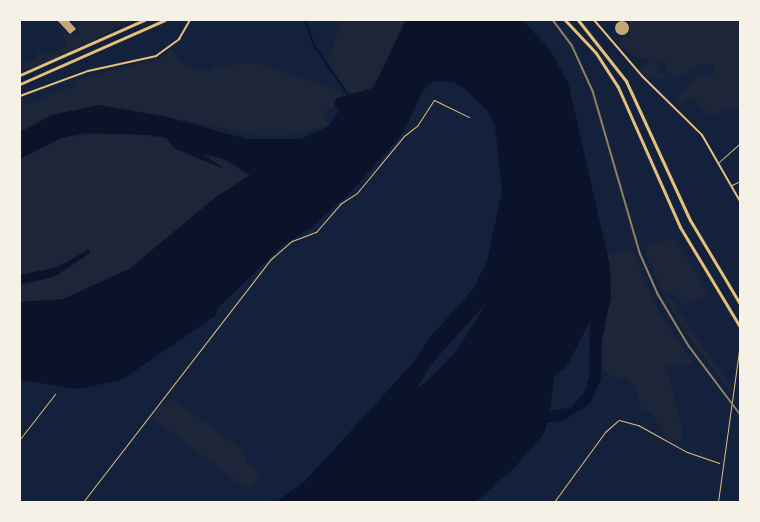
<!DOCTYPE html>
<style>
body{margin:0}
#map{position:relative;width:760px;height:522px;overflow:hidden;background:#14213d;font-family:Figtree,sans-serif}
div>[style]{position:absolute}
.green>*{inset:0;background:#1d2539}
.water>*{inset:0;background:#0b132b}
.stream>*{height:1.5px;margin:-0.75px;padding:0 0.75px;transform-origin:0.75px;border-radius:0.75px;background:#0b132b}
.building>*{inset:0;background:#c6a872}
.round{border-radius:50%}
.path>*{height:1px;margin:-0.5px;padding:0 0.5px;transform-origin:0.5px;border-radius:0.5px;background:#e5c07b}
.minor>*{height:1px;margin:-0.5px;padding:0 0.5px;transform-origin:0.5px;border-radius:0.5px;background:#e5c07b}
.primary>*{height:2px;margin:-1px;padding:0 1px;transform-origin:1px;border-radius:1px;background:#e5c07b}
.motorway>*{height:3px;margin:-1.5px;padding:0 1.5px;transform-origin:1.5px;border-radius:1.5px;background:#e5c07b}
.rail>*{height:1.5px;margin:-0.75px;padding:0 0.75px;transform-origin:0.75px;border-radius:0.75px;background:#918062}
span{translate:-50% -50%;white-space:nowrap;text-align:center;line-height:1.15;-webkit-text-stroke:6px #f6f1e7;paint-order:stroke}
.frame{position:absolute;inset:0;border:21px solid #f6f1e7;pointer-events:none}
</style>
<div id="map">
<div class="green">
<i style="clip-path:polygon(77px 20px,133px 20px,52px 61px,20px 71px,20px 65px,37px 58px,37px 52px,51px 54px,67px 46px,61px 29px,75px 35px,79px 31px,74px 22px)"></i>
<i style="clip-path:polygon(343px 20px,406px 20px,379px 79px,367px 93px,348px 93px,327px 61px)"></i>
<i style="clip-path:polygon(629px 20px,740px 20px,740px 108px,727px 108px,711px 116px,691px 97px,681px 105px,674px 101px,697px 76px,714px 75px,713px 65px,701px 64px,677px 78px,666px 70px,665px 62px,659px 62px,657px 66px,666px 79px,647px 78px,640px 71px,650px 59px,637px 57px,618px 44px,622px 38px,629px 37px)"></i>
<i style="clip-path:polygon(172px 50px,186px 68px,214px 71px,213px 66px,257px 63px,341px 92px,346px 100px,324px 111px,328px 126px,285px 136px,255px 135px,147px 113px,84px 110px,63px 115px,20px 135px,20px 99px,23px 98px,26px 104px,76px 86px,74px 79px,156px 60px)"></i>
<i style="clip-path:polygon(108px 132px,166px 138px,174px 148px,188px 155px,222px 168px,201px 153px,211px 154px,250px 175px,216px 197px,129px 269px,63px 299px,20px 302px,20px 284px,35px 283px,68px 260px,37px 273px,20px 275px,20px 159px,62px 138px)"></i>
<i style="clip-path:polygon(676px 239px,709px 295px,685px 305px,673px 293px,667px 294px,733px 389px,732px 395px,678px 322px,646px 255px,647px 244px)"></i>
<i style="clip-path:polygon(631px 248px,659px 312px,693px 363px,666px 366px,683px 432px,682px 442px,668px 441px,651px 413px,642px 409px,634px 386px,627px 378px,615px 379px,603px 369px,599px 343px,609px 299px,606px 256px)"></i>
<i style="clip-path:polygon(171px 399px,243px 450px,247px 463px,260px 474px,256px 481px,248px 487px,241px 485px,154px 419px,154px 412px)"></i>
</div>
<div class="water">
<i style="clip-path:polygon(evenodd,406px 20px,523px 21px,548px 47px,568px 82px,610px 266px,611px 297px,602px 340px,601px 379px,590px 404px,562px 421px,547px 423px,544px 434px,514px 468px,476px 502px,276px 502px,304px 482px,412px 364px,431px 336px,474px 288px,487px 261px,502px 191px,495px 127px,488px 111px,466px 90px,453px 82px,435px 81px,424px 89px,402px 134px,353px 190px,310px 229px,283px 245px,218px 308px,216px 315px,122px 380px,77px 389px,20px 380px,20px 302px,63px 299px,129px 269px,216px 197px,250px 175px,225px 159px,202px 154px,225px 169px,174px 148px,166px 138px,150px 135px,84px 133px,62px 138px,20px 159px,20px 132px,52px 115px,99px 105px,167px 117px,247px 139px,301px 139px,329px 126px,338px 112px,334px 103px,337px 98px,373px 88px,406px 20px,487px 302px,458px 349px,427px 382px,416px 388px,435px 360px,487px 302px,406px 20px,590px 321px,589px 377px,585px 391px,572px 407px,550px 411px,554px 377px,567px 366px,590px 321px)"></i>
<i style="clip-path:polygon(89px 249px,90px 253px,54px 277px,20px 284px,20px 275px,58px 267px)"></i>
</div>
<div class="stream">
<i style="left:305px;top:20px;width:30px;rotate:69deg"></i>
<i style="left:316px;top:48px;width:56px;rotate:55.2deg"></i>
</div>
<div class="building">
<i style="clip-path:polygon(57px 20px,68px 20px,76px 29px,70px 34px)"></i>
<i class="round" style="left:615px;top:21px;width:14px;height:14px"></i>
</div>
<div class="path">
<i style="left:554px;top:502px;width:87px;rotate:-53.9deg"></i>
<i style="left:605px;top:432px;width:18px;rotate:-41deg"></i>
<i style="left:619px;top:420px;width:20px;rotate:15deg"></i>
<i style="left:638px;top:425px;width:56px;rotate:28.9deg"></i>
<i style="left:687px;top:452px;width:34px;rotate:19deg"></i>
</div>
<div class="minor">
<i style="left:719px;top:162px;width:28px;rotate:-42deg"></i>
<i style="left:732px;top:185px;width:9px;rotate:-27deg"></i>
<i style="left:20px;top:439px;width:57px;rotate:-52.1deg"></i>
<i style="left:83px;top:502px;width:307px;rotate:-52.3deg"></i>
<i style="left:271px;top:259px;width:28px;rotate:-41deg"></i>
<i style="left:292px;top:241px;width:26px;rotate:-21deg"></i>
<i style="left:316px;top:232px;width:37px;rotate:-49deg"></i>
<i style="left:340px;top:204px;width:20px;rotate:-33deg"></i>
<i style="left:357px;top:193px;width:74px;rotate:-50.5deg"></i>
<i style="left:404px;top:136px;width:16px;rotate:-38deg"></i>
<i style="left:417px;top:126px;width:31px;rotate:-57deg"></i>
<i style="left:434px;top:100px;width:39px;rotate:26deg"></i>
<i style="left:718px;top:502px;width:152px;rotate:-82.1deg"></i>
</div>
<div class="primary">
<i style="left:594px;top:20px;width:74px;rotate:49.4deg"></i>
<i style="left:642px;top:76px;width:84px;rotate:44.5deg"></i>
<i style="left:702px;top:135px;width:76px;rotate:60.1deg"></i>
<i style="left:20px;top:96px;width:72px;rotate:-20.2deg"></i>
<i style="left:88px;top:71px;width:70px;rotate:-12.4deg"></i>
<i style="left:156px;top:56px;width:29px;rotate:-36deg"></i>
<i style="left:179px;top:39px;width:22px;rotate:-60deg"></i>
</div>
<div class="motorway">
<i style="left:565px;top:20px;width:45px;rotate:46.8deg"></i>
<i style="left:596px;top:53px;width:40px;rotate:57.1deg"></i>
<i style="left:618px;top:87px;width:153px;rotate:66.1deg"></i>
<i style="left:680px;top:227px;width:117px;rotate:59deg"></i>
<i style="left:578px;top:20px;width:78px;rotate:51.8deg"></i>
<i style="left:626px;top:81px;width:153px;rotate:65.3deg"></i>
<i style="left:690px;top:220px;width:98px;rotate:59.2deg"></i>
<i style="left:20px;top:75px;width:136px;rotate:-23.9deg"></i>
<i style="left:20px;top:84px;width:158px;rotate:-23.8deg"></i>
</div>
<div class="rail">
<i style="left:553px;top:20px;width:31px;rotate:53deg"></i>
<i style="left:572px;top:45px;width:51px;rotate:65.5deg"></i>
<i style="left:593px;top:91px;width:169px;rotate:73.8deg"></i>
<i style="left:640px;top:253px;width:45px;rotate:66.3deg"></i>
<i style="left:658px;top:294px;width:61px;rotate:59.2deg"></i>
<i style="left:689px;top:346px;width:85px;rotate:53.1deg"></i>
</div>
<div class="frame"></div>
</div>
